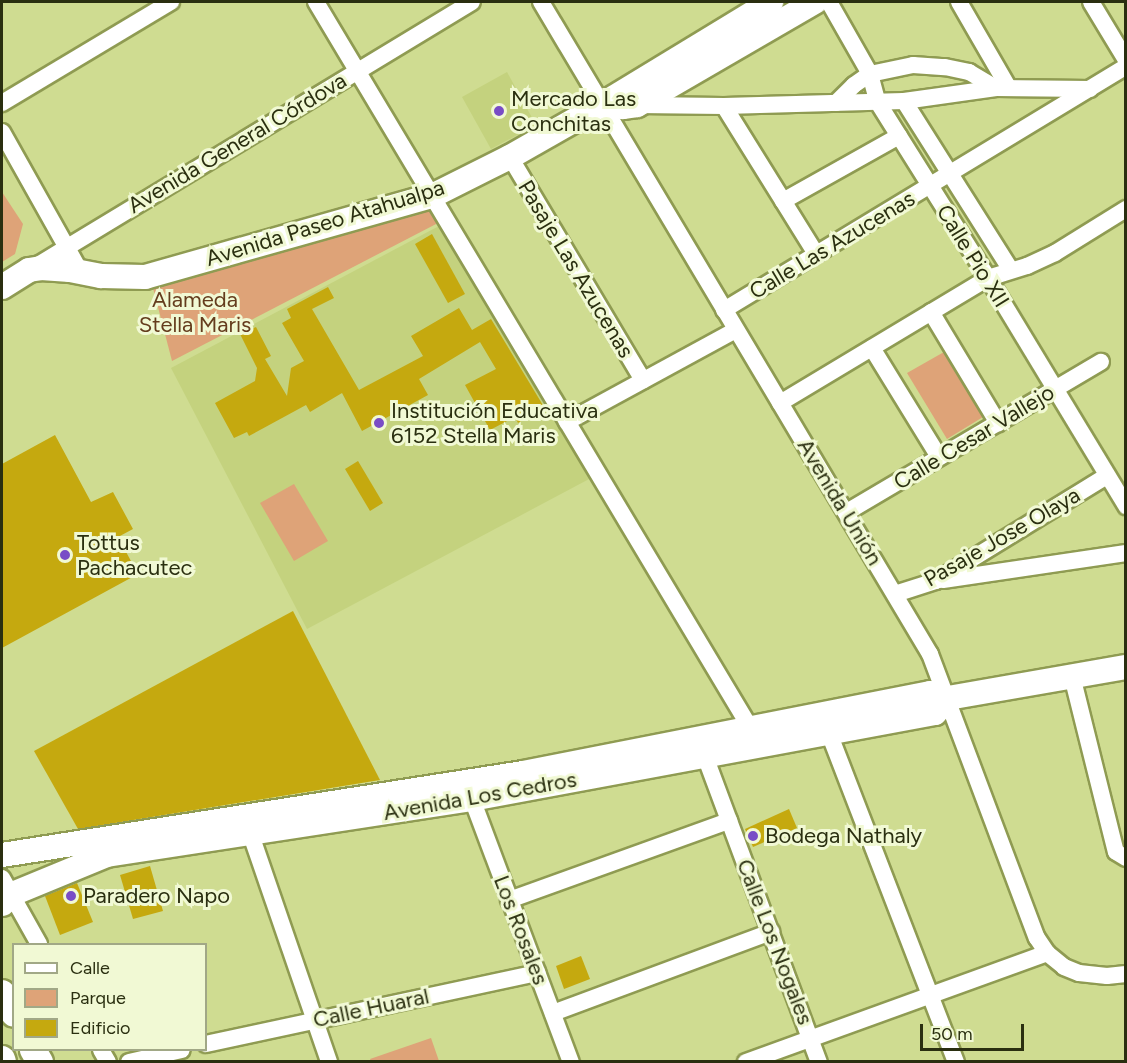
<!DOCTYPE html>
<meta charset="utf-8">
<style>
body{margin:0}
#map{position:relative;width:1127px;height:1063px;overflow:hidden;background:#cfdc91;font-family:Figtree,sans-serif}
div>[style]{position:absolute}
.built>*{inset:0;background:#c4d27e}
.green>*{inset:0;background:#dea378}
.building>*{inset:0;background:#c5a90f}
.roads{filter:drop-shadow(2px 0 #8f9b52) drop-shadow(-2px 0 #8f9b52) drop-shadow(0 2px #8f9b52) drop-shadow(0 -2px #8f9b52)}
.street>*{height:16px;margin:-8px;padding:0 8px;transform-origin:8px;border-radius:8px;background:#fff}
.secondary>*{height:24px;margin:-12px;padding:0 12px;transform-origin:12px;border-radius:12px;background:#fff}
.primary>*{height:26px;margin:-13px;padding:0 13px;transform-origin:13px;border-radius:13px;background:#fff}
.dots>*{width:16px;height:16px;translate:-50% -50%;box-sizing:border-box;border:3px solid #f1f9d4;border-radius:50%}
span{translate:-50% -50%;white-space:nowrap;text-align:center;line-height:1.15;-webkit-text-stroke:6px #f1f9d4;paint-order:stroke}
.poi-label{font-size:22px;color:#2a2f10}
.left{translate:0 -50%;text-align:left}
.street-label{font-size:22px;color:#2a2f10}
.park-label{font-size:22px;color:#643c1d}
.frame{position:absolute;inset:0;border:3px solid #2a2f10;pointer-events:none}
.legend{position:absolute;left:12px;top:943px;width:195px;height:108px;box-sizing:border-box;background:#f1f9d4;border:2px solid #a1a886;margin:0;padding:8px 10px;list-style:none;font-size:18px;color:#2a2f10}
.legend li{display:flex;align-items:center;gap:12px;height:30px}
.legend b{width:30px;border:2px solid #a1a886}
.scale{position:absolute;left:920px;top:1024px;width:104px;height:27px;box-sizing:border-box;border:3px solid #2a2f10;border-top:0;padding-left:8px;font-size:18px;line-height:21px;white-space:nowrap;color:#2a2f10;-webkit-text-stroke:4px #f1f9d4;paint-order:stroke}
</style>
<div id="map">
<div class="built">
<i style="clip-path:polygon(507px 72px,536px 125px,491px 149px,462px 97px)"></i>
<i style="clip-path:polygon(439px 226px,591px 478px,307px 629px,171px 368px)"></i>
</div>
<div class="green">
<i style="clip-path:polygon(2px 192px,23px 224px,15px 254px,2px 262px)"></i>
<i style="clip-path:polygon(430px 205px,438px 223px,172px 361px,153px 288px)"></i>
<i style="clip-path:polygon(944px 352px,983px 417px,947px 439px,907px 373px)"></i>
<i style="clip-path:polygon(294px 484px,328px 541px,294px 561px,260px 503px)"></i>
<i style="clip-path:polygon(431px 1038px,439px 1061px,371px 1061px,370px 1059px)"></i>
</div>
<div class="building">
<i style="clip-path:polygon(432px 234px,465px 294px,448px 303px,415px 244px)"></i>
<i style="clip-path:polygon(328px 287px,334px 298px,312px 309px,359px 390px,423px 356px,411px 336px,459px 308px,472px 330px,491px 319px,544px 407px,518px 423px,515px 417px,490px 430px,465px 385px,496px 369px,480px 342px,419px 379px,428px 395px,362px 431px,342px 393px,310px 412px,306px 405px,249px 436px,247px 432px,234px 438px,215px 403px,255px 381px,257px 368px,240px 334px,256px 327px,271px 356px,265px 359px,287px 396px,291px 368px,304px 361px,282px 323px,291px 318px,287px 309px)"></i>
<i style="clip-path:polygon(55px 435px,91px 502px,113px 492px,133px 529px,118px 537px,138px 574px,2px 648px,2px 464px)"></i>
<i style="clip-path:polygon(358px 461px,383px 503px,370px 511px,345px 469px)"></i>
<i style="clip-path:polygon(293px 611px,380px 780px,78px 829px,34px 751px)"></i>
<i style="clip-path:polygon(789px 809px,797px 828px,753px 847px,745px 829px)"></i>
<i style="clip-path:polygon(150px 866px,163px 911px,133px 919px,120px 875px)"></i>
<i style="clip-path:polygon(77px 883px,93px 922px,60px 935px,45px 896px)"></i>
<i style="clip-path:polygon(581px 956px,590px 979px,564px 989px,556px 966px)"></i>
</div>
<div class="roads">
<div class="street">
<i style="left:316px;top:2px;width:847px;rotate:59.11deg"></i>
<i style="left:541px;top:2px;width:759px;rotate:59.18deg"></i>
<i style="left:930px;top:654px;width:303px;rotate:69.4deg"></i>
<i style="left:1037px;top:938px;width:18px;rotate:56deg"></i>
<i style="left:1047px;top:953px;width:22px;rotate:39deg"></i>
<i style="left:1064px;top:967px;width:16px;rotate:22deg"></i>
<i style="left:1079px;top:973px;width:28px;rotate:6deg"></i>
<i style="left:1107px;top:976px;width:19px;rotate:-6deg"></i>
<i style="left:829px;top:2px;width:83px;rotate:60.3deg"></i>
<i style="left:870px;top:74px;width:28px;rotate:75deg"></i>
<i style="left:877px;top:101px;width:209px;rotate:57.9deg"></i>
<i style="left:988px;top:278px;width:267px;rotate:58.8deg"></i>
<i style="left:959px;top:2px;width:98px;rotate:60deg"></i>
<i style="left:1091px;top:2px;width:68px;rotate:58.9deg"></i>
<i style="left:904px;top:101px;width:200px;rotate:57.7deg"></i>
<i style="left:2px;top:103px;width:197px;rotate:-30.9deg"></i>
<i style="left:836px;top:103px;width:25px;rotate:-45deg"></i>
<i style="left:854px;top:85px;width:19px;rotate:-35deg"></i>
<i style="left:870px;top:74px;width:44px;rotate:-11.8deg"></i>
<i style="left:913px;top:65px;width:32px;rotate:4deg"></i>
<i style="left:945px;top:67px;width:25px;rotate:12deg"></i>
<i style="left:969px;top:72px;width:31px;rotate:31deg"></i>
<i style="left:638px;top:105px;width:86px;rotate:0.7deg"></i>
<i style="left:724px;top:106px;width:180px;rotate:-1.6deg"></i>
<i style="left:904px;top:101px;width:93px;rotate:-8deg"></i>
<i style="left:996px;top:88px;width:94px;rotate:0.6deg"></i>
<i style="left:724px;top:106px;width:174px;rotate:58.1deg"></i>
<i style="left:2px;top:132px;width:159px;rotate:60.7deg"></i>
<i style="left:510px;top:157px;width:260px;rotate:59.2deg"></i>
<i style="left:783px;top:201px;width:133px;rotate:-29.3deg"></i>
<i style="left:33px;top:268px;width:513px;rotate:-31.21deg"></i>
<i style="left:724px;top:310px;width:470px;rotate:-31.2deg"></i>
<i style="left:931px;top:312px;width:130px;rotate:58.9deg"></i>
<i style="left:872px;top:348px;width:128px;rotate:58.4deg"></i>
<i style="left:780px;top:403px;width:243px;rotate:-31deg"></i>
<i style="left:988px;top:278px;width:41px;rotate:-17.1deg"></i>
<i style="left:1027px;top:266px;width:31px;rotate:-25deg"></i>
<i style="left:1055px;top:253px;width:84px;rotate:-31.8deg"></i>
<i style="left:567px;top:422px;width:192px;rotate:-28.6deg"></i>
<i style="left:847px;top:512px;width:295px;rotate:-30.6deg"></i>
<i style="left:943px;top:580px;width:185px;rotate:-8.4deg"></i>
<i style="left:895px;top:594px;width:43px;rotate:-17.6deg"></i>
<i style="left:936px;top:581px;width:201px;rotate:-31.6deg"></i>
<i style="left:1072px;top:676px;width:181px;rotate:76deg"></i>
<i style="left:1116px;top:852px;width:12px;rotate:31deg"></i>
<i style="left:829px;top:733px;width:353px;rotate:68.9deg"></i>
<i style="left:705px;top:756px;width:327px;rotate:69.6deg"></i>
<i style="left:472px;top:799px;width:281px;rotate:69.4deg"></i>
<i style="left:251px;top:835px;width:240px;rotate:71deg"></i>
<i style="left:2px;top:878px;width:76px;rotate:60.7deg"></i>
<i style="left:509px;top:900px;width:234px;rotate:-19.8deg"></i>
<i style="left:553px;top:1013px;width:233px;rotate:-20.4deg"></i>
<i style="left:206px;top:1044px;width:339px;rotate:-12.1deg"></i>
<i style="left:101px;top:1050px;width:14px;rotate:60deg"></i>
<i style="left:129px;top:1062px;width:54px;rotate:-12.8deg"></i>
<i style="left:746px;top:1062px;width:320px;rotate:-19.9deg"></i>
</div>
<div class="secondary">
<i style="left:603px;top:104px;width:20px;rotate:9deg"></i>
<i style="left:623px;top:107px;width:14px;rotate:-8deg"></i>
<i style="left:637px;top:105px;width:206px;rotate:-30.1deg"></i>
<i style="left:2px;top:287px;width:32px;rotate:-32deg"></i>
<i style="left:29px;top:270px;width:12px;rotate:-9deg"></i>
<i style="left:41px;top:268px;width:29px;rotate:4deg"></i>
<i style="left:70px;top:270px;width:32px;rotate:11deg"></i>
<i style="left:101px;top:276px;width:44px;rotate:1.3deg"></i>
<i style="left:145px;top:277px;width:298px;rotate:-15.8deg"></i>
<i style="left:432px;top:196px;width:87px;rotate:-26.6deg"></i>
<i style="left:510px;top:157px;width:107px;rotate:-29.7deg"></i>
<i style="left:603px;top:104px;width:197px;rotate:-31.3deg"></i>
<i style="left:948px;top:698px;width:181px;rotate:-9.9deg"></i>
<i style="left:2px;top:855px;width:527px;rotate:-8.94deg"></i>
<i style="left:523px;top:773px;width:415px;rotate:-11.1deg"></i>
<i style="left:930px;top:693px;width:19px;rotate:16deg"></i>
<i style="left:948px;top:698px;width:20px;rotate:131deg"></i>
<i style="left:935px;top:713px;width:471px;rotate:169.5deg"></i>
<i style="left:472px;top:799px;width:369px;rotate:171.3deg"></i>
<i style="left:107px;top:855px;width:105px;rotate:157.6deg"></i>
</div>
<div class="primary">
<i style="left:2px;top:903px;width:11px;rotate:-45deg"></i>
<i style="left:2px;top:993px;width:24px;rotate:60deg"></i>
<i style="left:33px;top:1050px;width:14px;rotate:60deg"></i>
<i style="left:2px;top:1059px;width:3px;rotate:72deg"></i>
</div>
</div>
<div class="dots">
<i style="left:499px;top:111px;background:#794dc6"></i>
<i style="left:379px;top:423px;background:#794dc6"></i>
<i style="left:65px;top:555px;background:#794dc6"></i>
<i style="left:753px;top:836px;background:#794dc6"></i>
<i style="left:71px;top:896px;background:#794dc6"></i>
</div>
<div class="poi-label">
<span class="left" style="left:511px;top:111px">Mercado Las<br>Conchitas</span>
<span class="left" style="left:391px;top:423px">Institución Educativa<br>6152 Stella Maris</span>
<span class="left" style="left:77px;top:555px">Tottus<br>Pachacutec</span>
<span class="left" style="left:765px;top:836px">Bodega Nathaly</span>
<span class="left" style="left:83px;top:896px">Paradero Napo</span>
</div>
<div class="street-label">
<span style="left:237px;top:143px;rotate:-31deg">Avenida General Córdova</span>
<span style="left:325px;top:223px;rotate:-17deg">Avenida Paseo Atahualpa</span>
<span style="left:832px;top:245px;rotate:-31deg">Calle Las Azucenas</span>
<span style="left:973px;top:256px;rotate:58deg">Calle Pio XII</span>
<span style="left:576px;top:269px;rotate:59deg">Pasaje Las Azucenas</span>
<span style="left:974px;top:437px;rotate:-31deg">Calle Cesar Vallejo</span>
<span style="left:840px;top:502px;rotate:59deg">Avenida Unión</span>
<span style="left:1002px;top:537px;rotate:-30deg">Pasaje Jose Olaya</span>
<span style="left:480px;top:796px;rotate:-10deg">Avenida Los Cedros</span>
<span style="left:521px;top:930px;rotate:69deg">Los Rosales</span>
<span style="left:775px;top:942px;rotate:69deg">Calle Los Nogales</span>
<span style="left:371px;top:1008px;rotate:-12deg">Calle Huaral</span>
</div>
<div class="park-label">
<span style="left:195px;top:312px">Alameda<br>Stella Maris</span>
</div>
<div class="frame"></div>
<ul class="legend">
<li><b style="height:8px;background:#fff"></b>Calle</li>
<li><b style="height:16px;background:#dea378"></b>Parque</li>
<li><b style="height:16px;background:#c5a90f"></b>Edificio</li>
</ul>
<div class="scale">50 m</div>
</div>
